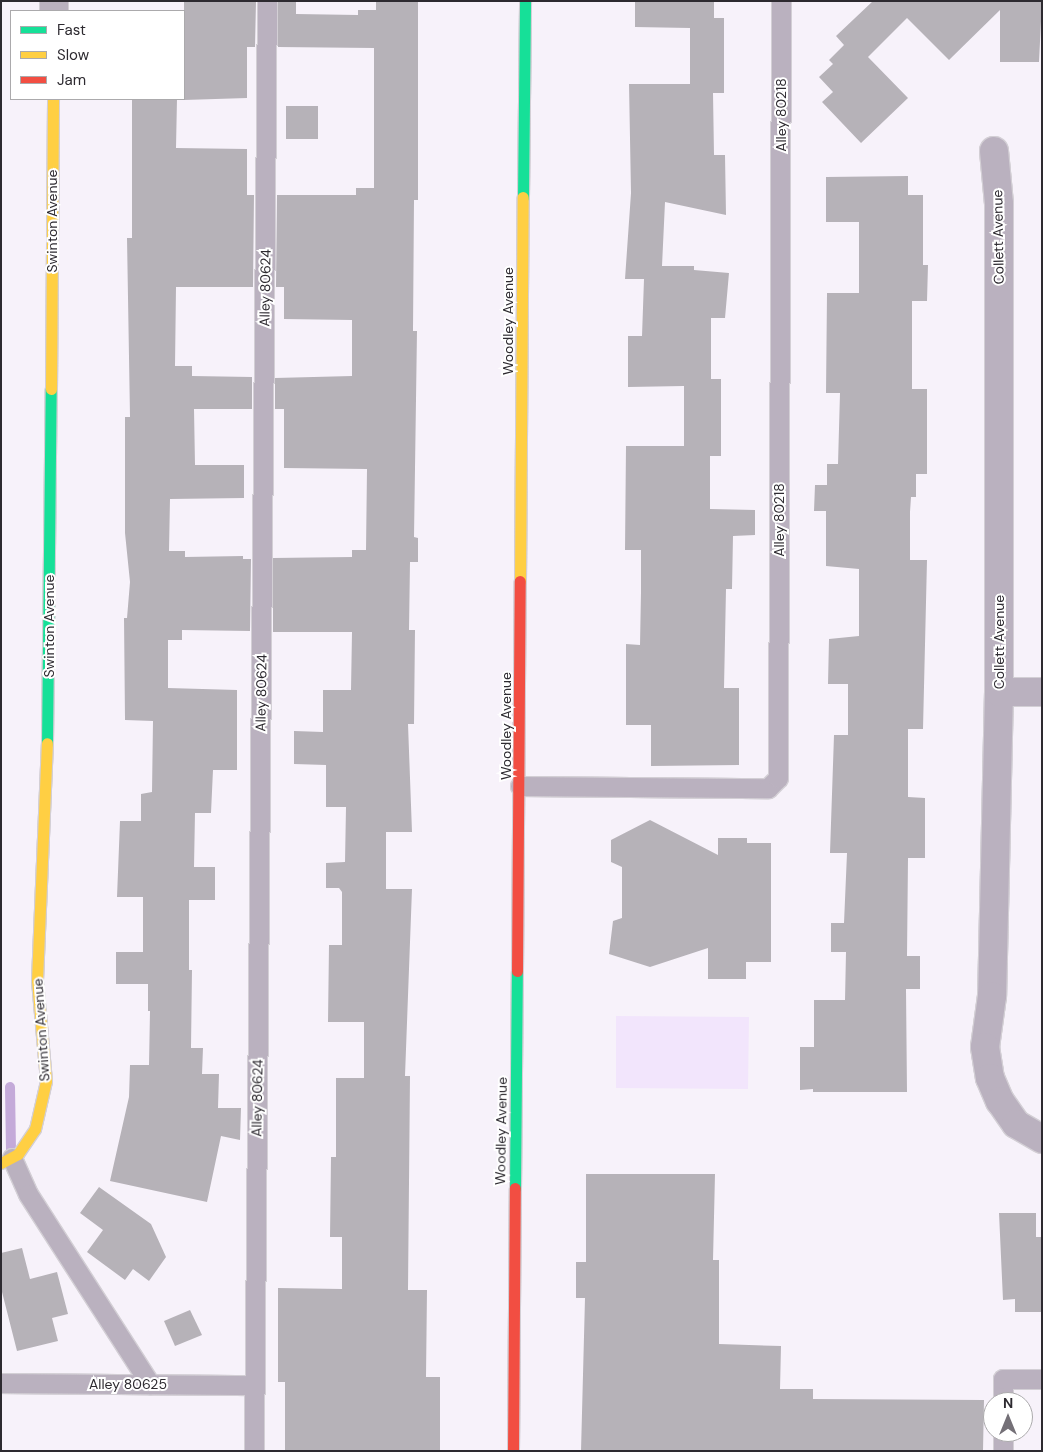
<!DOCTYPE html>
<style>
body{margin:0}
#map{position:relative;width:1043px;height:1452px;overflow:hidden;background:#f7f2fa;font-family:"DM Sans",sans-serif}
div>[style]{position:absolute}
.green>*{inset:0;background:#f2e5fc}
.stream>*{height:10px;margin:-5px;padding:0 5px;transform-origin:5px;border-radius:5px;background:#c4aad9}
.building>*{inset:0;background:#b6b2b8}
.roads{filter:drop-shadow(1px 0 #d3cfd5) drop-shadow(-1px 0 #d3cfd5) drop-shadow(0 1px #d3cfd5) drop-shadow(0 -1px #d3cfd5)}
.lane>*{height:19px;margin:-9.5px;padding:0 9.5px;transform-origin:9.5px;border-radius:9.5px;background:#bab1bf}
.street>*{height:28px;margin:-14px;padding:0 14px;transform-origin:14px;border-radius:14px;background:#bab1bf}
.fast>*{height:11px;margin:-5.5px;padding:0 5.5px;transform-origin:5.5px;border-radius:5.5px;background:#16e098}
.slow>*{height:11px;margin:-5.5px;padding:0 5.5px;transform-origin:5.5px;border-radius:5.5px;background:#ffcf43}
.jam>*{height:11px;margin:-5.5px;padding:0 5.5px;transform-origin:5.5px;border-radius:5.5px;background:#f24e42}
span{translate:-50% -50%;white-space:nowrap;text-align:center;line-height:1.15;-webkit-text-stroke:4px #fff;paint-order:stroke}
.street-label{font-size:14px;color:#2d2a30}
.frame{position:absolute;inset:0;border:2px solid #2d2a30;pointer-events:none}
.legend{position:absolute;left:10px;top:10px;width:175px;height:90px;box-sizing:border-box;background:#fff;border:1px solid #abaaac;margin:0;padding:6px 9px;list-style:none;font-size:15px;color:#2d2a30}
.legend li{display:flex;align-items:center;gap:10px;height:25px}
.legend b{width:25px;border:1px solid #abaaac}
.north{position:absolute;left:983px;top:1392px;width:50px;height:50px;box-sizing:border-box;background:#fff;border:1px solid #abaaac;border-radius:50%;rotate:0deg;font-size:14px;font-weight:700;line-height:20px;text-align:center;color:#2d2a30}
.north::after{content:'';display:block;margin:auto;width:18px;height:22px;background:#747077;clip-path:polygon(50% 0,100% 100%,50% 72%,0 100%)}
</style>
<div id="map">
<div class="green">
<i style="clip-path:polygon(616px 1016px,749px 1017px,748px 1089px,616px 1088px)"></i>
</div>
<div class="stream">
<i style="left:10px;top:1087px;width:67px;rotate:89.1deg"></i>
</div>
<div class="building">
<i style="clip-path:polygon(184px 1px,256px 1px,255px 47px,247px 47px,247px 98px,184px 100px)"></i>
<i style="clip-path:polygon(278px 1px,296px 1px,296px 14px,358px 15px,358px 10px,376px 10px,376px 1px,418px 1px,418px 200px,414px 200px,413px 331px,417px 331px,414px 537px,418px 538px,418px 562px,410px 562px,409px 630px,415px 630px,414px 724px,408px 724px,412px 832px,386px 832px,386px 889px,412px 889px,405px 1076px,410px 1076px,408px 1290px,427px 1290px,426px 1377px,440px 1377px,440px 1451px,285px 1451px,285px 1382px,278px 1382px,278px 1288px,342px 1289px,342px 1237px,330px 1237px,331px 1157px,336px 1157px,336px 1078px,364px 1078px,364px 1022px,328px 1022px,329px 945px,342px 945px,342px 892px,339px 888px,326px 888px,326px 863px,345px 862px,346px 807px,326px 807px,326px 765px,294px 764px,294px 731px,323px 732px,323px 690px,351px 690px,352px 632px,273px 632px,273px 558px,352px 557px,352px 550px,366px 550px,367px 469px,284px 468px,284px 409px,275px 409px,275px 378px,352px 376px,352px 320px,284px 319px,284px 287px,276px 287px,277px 195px,356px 195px,356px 188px,374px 188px,374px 48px,278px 47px)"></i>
<i style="clip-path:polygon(635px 1px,714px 1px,714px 18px,724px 18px,724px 93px,713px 93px,714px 155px,725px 155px,726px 215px,665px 202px,662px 266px,694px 266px,694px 270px,729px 273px,725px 318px,711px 318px,711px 379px,721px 379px,721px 456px,710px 456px,710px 509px,755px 510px,755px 535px,733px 536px,732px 589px,726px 589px,724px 688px,739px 688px,739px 765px,651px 766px,651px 725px,626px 725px,626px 644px,640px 645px,641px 592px,641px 550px,625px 550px,626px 446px,684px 446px,684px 386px,628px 387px,628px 336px,642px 336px,644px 279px,625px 279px,631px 193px,629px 84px,690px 84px,690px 28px,635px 27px)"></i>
<i style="clip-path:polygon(873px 1px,1042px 1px,1039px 62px,1000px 62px,1000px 10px,949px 60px,907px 18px,868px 57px,908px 98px,861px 143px,822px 102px,833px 92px,819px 77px,833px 64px,829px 60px,844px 45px,836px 36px)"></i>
<i style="clip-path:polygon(132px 99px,177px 99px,176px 148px,247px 149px,247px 195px,254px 195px,253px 287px,176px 287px,175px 366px,192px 366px,192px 376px,252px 377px,252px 409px,194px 409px,195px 465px,244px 465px,244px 498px,170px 499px,169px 551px,185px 551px,185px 557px,243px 556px,243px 559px,251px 559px,250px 631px,182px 630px,182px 640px,168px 640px,168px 688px,237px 690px,237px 770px,213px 770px,211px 813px,195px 813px,194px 867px,215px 867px,215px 900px,189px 900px,189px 970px,192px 970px,191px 1048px,203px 1048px,202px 1074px,219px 1074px,218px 1108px,241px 1108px,240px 1140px,221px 1136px,207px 1202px,110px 1181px,129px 1097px,130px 1065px,149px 1065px,150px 1011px,148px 1011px,148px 984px,116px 984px,116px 952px,143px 952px,143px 897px,117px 897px,120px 821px,141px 821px,141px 794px,152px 792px,153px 721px,125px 720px,124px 618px,127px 618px,130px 582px,125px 533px,125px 417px,130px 417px,127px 238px,132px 238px)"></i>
<i style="clip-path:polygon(286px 106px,318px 106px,318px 139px,286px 139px)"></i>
<i style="clip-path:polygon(908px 176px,908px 195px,923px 195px,923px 265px,928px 265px,927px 301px,912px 301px,912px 389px,927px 389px,927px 474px,916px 474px,916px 497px,911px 497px,910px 512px,910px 560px,927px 560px,923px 729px,908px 729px,908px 797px,925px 798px,925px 858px,908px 858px,907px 956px,920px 956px,920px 989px,906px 989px,907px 1092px,813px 1092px,813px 1089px,800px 1090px,800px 1047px,814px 1047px,814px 1000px,845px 1000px,846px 952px,831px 952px,831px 923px,844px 923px,847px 853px,830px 853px,834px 735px,848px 735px,848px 684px,828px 684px,829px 639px,859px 636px,859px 569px,826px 566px,826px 511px,814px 511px,815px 485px,827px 485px,827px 464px,838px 464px,840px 393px,826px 393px,827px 293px,859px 293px,859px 222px,826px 222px,826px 177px)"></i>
<i style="clip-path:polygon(650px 820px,718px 855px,718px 838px,747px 838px,747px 843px,771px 843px,771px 962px,746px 962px,746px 979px,708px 979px,708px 948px,650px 967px,609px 954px,613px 921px,622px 918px,622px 867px,611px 862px,611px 840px)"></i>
<i style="clip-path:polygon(586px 1174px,715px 1174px,713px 1260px,719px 1260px,719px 1344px,781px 1346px,780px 1389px,813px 1389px,813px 1399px,984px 1400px,983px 1451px,581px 1451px,585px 1298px,576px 1298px,576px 1262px,586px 1262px)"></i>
<i style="clip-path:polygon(99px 1187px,151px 1224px,166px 1257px,149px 1281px,133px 1269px,125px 1280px,87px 1252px,103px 1230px,80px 1213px)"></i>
<i style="clip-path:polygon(999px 1213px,1036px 1213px,1036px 1237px,1042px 1237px,1042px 1312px,1015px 1312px,1015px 1299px,1003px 1300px)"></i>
<i style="clip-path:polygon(22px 1248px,30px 1279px,57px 1272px,68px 1314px,52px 1318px,58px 1341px,17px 1351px,1px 1288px,1px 1253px)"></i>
<i style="clip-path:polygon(190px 1310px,202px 1335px,175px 1346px,164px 1321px)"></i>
</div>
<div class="roads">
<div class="lane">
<i style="left:520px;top:786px;width:248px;rotate:0.5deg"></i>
<i style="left:768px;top:788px;width:14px;rotate:-45deg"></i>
<i style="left:778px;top:778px;width:777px;rotate:-89.78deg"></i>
<i style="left:12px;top:1158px;width:39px;rotate:66deg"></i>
<i style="left:28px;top:1194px;width:226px;rotate:57.3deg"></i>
<i style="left:1px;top:1383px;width:254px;rotate:0.5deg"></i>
<i style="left:1003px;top:1402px;width:23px;rotate:-90deg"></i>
<i style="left:1003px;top:1379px;width:39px"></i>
<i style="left:254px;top:1451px;width:1450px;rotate:-89.49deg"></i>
<i style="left:1003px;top:1451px;width:19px;rotate:-90deg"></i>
</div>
<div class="street">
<i style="left:54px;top:11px;width:10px;rotate:-90deg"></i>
<i style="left:994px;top:151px;width:53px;rotate:84.6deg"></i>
<i style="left:999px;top:204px;width:488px;rotate:90deg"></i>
<i style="left:999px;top:692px;width:304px;rotate:91.3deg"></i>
<i style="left:992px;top:996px;width:51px;rotate:97.8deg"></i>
<i style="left:985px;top:1047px;width:31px;rotate:81deg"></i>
<i style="left:990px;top:1078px;width:25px;rotate:67deg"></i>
<i style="left:1000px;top:1101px;width:28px;rotate:55deg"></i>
<i style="left:1016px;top:1124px;width:30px;rotate:30deg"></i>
<i style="left:999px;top:692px;width:43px"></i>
</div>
<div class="fast">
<i style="left:523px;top:197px;width:196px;rotate:-89.4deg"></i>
<i style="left:47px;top:743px;width:354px;rotate:-89.4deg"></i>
<i style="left:515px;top:1188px;width:217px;rotate:-89.5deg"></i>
</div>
<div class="slow">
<i style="left:51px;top:389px;width:290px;rotate:-89.6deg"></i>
<i style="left:520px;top:581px;width:384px;rotate:-89.6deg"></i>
<i style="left:1px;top:1163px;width:19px;rotate:-28deg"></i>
<i style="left:18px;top:1154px;width:30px;rotate:-56deg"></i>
<i style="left:35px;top:1129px;width:49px;rotate:-77.1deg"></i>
<i style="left:46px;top:1081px;width:101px;rotate:-95.1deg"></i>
<i style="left:37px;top:980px;width:237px;rotate:-87.6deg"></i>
</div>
<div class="jam">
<i style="left:517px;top:971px;width:390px;rotate:-89.6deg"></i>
<i style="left:513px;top:1451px;width:263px;rotate:-89.6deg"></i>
</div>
</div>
<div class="street-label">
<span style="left:781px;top:115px;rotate:-90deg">Alley 80218</span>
<span style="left:52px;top:221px;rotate:-90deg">Swinton Avenue</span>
<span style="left:998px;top:237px;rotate:-91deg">Collett Avenue</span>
<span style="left:265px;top:288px;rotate:-89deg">Alley 80624</span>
<span style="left:508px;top:321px;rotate:-90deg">Woodley Avenue</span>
<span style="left:779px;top:520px;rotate:-90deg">Alley 80218</span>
<span style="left:49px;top:626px;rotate:-90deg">Swinton Avenue</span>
<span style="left:999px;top:642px;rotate:-90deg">Collett Avenue</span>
<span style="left:261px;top:693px;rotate:-89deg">Alley 80624</span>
<span style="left:506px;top:726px;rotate:-90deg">Woodley Avenue</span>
<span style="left:41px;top:1030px;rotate:-94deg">Swinton Avenue</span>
<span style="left:257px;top:1098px;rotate:-89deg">Alley 80624</span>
<span style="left:501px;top:1131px;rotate:-89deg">Woodley Avenue</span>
<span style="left:128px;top:1384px">Alley 80625</span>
</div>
<div class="frame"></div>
<ul class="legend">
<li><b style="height:6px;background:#16e098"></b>Fast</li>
<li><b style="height:6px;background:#ffcf43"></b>Slow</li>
<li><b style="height:6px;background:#f24e42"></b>Jam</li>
</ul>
<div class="north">N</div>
</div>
